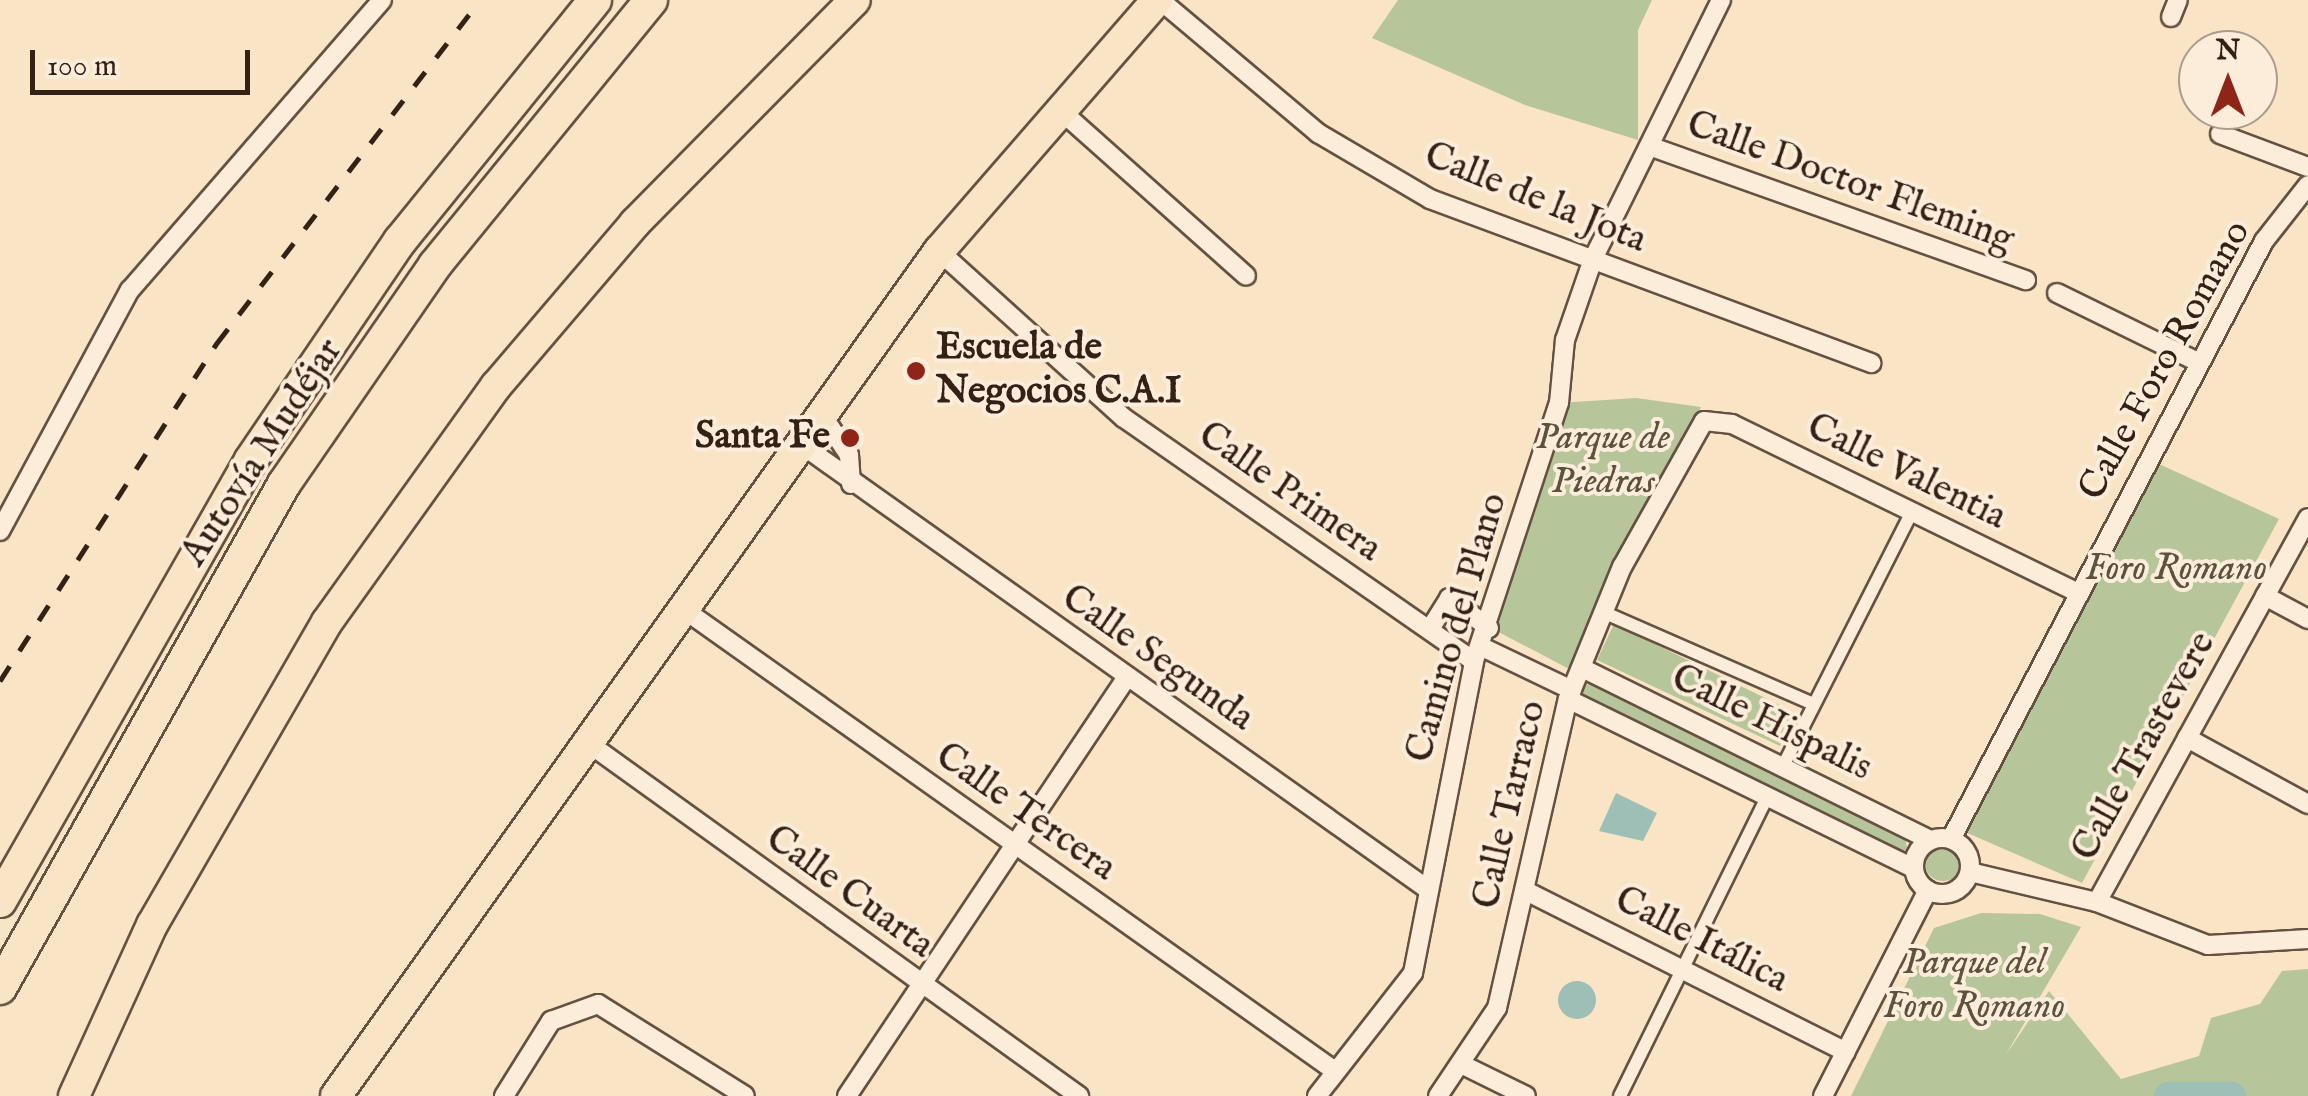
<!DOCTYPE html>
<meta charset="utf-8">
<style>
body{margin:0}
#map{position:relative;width:2308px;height:1096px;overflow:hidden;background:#f9e4c6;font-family:"IM FELL English",serif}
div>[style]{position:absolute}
.green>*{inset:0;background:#b7c59a}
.round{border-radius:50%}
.water>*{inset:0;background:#9ebfb5}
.river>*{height:28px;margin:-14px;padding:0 14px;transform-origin:14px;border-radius:14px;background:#9ebfb5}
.roads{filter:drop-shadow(2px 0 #665141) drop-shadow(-2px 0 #665141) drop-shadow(0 2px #665141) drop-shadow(0 -2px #665141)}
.pedestrian>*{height:12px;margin:-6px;padding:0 6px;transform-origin:6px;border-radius:6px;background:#fbedda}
.minor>*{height:18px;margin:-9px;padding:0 9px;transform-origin:9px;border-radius:9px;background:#fbedda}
.minor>.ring{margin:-9px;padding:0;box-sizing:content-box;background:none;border:18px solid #fbedda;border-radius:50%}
.trunk>*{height:30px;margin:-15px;padding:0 15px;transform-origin:15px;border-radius:15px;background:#f9e4c6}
.motorway>*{height:32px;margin:-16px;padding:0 16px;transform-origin:16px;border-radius:16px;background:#f9e4c6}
.rail>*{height:5px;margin-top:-2.5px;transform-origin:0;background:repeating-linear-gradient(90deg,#352015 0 18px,transparent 0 36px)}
.dots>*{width:28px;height:28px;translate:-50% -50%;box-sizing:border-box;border:5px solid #fbedda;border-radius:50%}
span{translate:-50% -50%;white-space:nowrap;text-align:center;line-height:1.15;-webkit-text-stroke:8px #fbedda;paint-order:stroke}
.street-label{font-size:38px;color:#352015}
.poi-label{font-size:38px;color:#352015;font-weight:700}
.left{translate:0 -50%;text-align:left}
.right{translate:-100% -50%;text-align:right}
.park-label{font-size:38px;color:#5c523d;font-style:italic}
.north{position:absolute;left:2178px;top:30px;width:100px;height:100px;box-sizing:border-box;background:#fbedda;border:2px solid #ac9b8b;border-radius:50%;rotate:0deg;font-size:28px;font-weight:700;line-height:40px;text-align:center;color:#352015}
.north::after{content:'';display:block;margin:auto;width:35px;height:45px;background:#8f2418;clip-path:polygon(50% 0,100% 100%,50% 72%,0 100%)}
.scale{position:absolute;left:30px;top:50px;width:220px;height:45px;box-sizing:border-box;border:5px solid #352015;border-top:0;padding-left:12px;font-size:30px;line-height:35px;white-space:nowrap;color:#352015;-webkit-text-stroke:8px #fbedda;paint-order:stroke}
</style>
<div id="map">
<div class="green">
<i style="clip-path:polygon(1398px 0,1652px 0,1638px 30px,1638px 140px,1525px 105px,1372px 38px)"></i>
<i style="clip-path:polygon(1636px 398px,1701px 407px,1639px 516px,1571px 670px,1491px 628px,1559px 403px)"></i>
<i style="clip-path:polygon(2157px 463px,2279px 519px,2082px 883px,1965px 832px)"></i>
<i style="clip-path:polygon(1614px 624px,1796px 713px,1780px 746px,1597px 660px)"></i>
<i style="clip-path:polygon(1598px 680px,1904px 832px,1907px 848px,1901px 854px,1585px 702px,1582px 687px)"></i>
<i class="round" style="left:1925px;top:845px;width:36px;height:36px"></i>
<i style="clip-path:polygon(1981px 913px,2040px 914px,2081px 927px,2005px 1056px,2049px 991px,2121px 1079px,2199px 1056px,2211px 1018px,2260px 1004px,2282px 971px,2308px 969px,2308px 1096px,1851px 1096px,1934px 928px)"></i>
</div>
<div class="water">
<i style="clip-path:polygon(1616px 793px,1657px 813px,1643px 841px,1599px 831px)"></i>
<i class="round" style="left:1558px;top:981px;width:38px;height:38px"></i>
</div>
<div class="river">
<i style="left:2168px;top:1096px;width:64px"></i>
</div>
<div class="roads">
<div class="pedestrian">
<i style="left:1605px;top:613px;width:227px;rotate:23.6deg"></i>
<i style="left:1783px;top:766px;width:285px;rotate:-63.1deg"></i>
<i style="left:1620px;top:1096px;width:333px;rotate:-63.8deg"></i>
</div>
<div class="minor">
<i style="left:1160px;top:0;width:207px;rotate:40.1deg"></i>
<i style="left:1318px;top:133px;width:130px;rotate:30.5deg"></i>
<i style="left:1430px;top:199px;width:471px;rotate:20.4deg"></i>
<i style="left:2171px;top:17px;width:18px;rotate:-68deg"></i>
<i style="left:1060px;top:110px;width:249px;rotate:41.7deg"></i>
<i style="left:2220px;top:134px;width:94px;rotate:20.6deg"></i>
<i style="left:1652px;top:147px;width:397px;rotate:19.6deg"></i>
<i style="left:939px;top:251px;width:249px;rotate:42.1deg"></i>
<i style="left:1124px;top:418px;width:426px;rotate:34.8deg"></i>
<i style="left:2057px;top:293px;width:157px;rotate:26.1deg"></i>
<i style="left:820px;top:412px;width:52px;rotate:56deg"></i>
<i style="left:849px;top:455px;width:29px;rotate:86deg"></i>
<i style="left:798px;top:442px;width:770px;rotate:35.38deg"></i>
<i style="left:0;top:531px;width:274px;rotate:-61.7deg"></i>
<i style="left:130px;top:290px;width:384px;rotate:-49deg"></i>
<i style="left:2265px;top:596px;width:49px;rotate:28.1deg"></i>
<i style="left:679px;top:606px;width:804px;rotate:35.33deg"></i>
<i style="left:1430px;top:629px;width:36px;rotate:-58deg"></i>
<i style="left:1449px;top:598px;width:50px;rotate:36.9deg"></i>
<i style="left:1480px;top:646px;width:102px;rotate:25.6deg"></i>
<i style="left:1582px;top:668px;width:388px;rotate:26.3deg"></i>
<i style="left:1568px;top:699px;width:384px;rotate:26.1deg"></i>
<i style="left:2187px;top:738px;width:138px;rotate:28.6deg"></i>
<i style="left:584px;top:740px;width:610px;rotate:35.72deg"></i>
<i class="ring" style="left:1914px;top:838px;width:38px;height:38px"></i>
<i style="left:1951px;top:839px;width:675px;rotate:-62.37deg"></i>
<i style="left:2264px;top:241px;width:71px;rotate:-51.8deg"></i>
<i style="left:1970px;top:872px;width:130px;rotate:13.3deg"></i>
<i style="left:2097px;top:902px;width:119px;rotate:21.2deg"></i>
<i style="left:2208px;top:945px;width:100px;rotate:-3.4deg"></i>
<i style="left:1526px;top:891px;width:358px;rotate:26.7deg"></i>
<i style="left:2097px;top:902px;width:438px;rotate:-61.2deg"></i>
<i style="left:1463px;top:1065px;width:70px;rotate:26.2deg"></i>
<i style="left:504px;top:1096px;width:89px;rotate:-57.9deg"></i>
<i style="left:551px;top:1021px;width:50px;rotate:-19.9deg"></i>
<i style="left:598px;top:1004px;width:173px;rotate:32deg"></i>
<i style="left:847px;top:1096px;width:504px;rotate:-56.25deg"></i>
<i style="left:1317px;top:1096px;width:156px;rotate:-52deg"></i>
<i style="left:1413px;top:973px;width:318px;rotate:-78.9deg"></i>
<i style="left:1474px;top:661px;width:272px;rotate:-71.8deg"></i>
<i style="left:1559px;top:403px;width:63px;rotate:-84.6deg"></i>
<i style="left:1565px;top:340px;width:86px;rotate:-70.9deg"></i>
<i style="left:1593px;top:259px;width:289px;rotate:-63.7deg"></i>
<i style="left:1438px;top:1096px;width:106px;rotate:-56.2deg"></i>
<i style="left:1497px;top:1008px;width:317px;rotate:-77.1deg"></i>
<i style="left:1568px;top:699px;width:143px;rotate:-67.8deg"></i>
<i style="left:1622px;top:567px;width:167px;rotate:-60.7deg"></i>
<i style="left:1704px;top:421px;width:28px;rotate:6deg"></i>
<i style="left:1732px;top:424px;width:385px;rotate:26deg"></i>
<i style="left:1823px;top:1096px;width:231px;rotate:-63deg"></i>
</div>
<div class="trunk">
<i style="left:74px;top:1096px;width:188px;rotate:-65.5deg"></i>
<i style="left:152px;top:925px;width:350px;rotate:-60deg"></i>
<i style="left:327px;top:622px;width:290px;rotate:-54.4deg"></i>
<i style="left:496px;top:386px;width:214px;rotate:-49.5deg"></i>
<i style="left:635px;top:223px;width:313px;rotate:-45.4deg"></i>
<i style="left:336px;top:1096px;width:1038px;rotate:-54.49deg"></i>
<i style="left:939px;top:251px;width:332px;rotate:-49deg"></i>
</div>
<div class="motorway">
<i style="left:0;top:901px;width:507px;rotate:-60.35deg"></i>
<i style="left:251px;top:460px;width:265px;rotate:-55.8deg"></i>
<i style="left:400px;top:241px;width:310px;rotate:-51deg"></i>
<i style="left:0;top:988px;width:579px;rotate:-60.6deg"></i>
<i style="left:284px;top:484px;width:266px;rotate:-55.4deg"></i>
<i style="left:435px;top:265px;width:342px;rotate:-50.8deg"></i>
</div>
</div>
<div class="rail">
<i style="left:0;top:681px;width:402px;rotate:-57.3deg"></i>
<i style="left:217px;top:343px;width:432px;rotate:-52.5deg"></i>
</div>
<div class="dots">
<i style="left:916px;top:371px;background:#8f2418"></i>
<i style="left:850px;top:438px;background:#8f2418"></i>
</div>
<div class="street-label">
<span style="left:1850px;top:183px;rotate:20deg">Calle Doctor Fleming</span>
<span style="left:1535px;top:199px;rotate:22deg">Calle de la Jota</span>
<span style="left:2166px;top:361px;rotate:-61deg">Calle Foro Romano</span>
<span style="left:263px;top:453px;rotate:-57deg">Autovía Mudéjar</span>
<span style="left:1906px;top:473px;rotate:26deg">Calle Valentia</span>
<span style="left:1289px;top:493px;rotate:35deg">Calle Primera</span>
<span style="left:1458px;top:628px;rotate:-74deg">Camino del Plano</span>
<span style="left:1157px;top:659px;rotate:35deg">Calle Segunda</span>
<span style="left:1771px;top:724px;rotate:26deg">Calle Hispalis</span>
<span style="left:2145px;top:747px;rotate:-61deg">Calle Trastevere</span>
<span style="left:1511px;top:805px;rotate:-77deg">Calle Tarraco</span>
<span style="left:1025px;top:813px;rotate:35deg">Calle Tercera</span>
<span style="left:849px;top:893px;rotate:36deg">Calle Cuarta</span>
<span style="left:1701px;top:941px;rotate:27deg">Calle Itálica</span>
</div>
<div class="poi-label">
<span class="left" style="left:936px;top:371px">Escuela de<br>Negocios C.A.I</span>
<span class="right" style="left:830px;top:438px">Santa Fe</span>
</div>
<div class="park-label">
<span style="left:1603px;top:461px">Parque de<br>Piedras</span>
<span style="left:2176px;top:570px">Foro Romano</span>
<span style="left:1974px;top:986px">Parque del<br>Foro Romano</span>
</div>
<div class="north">N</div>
<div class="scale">100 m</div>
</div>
